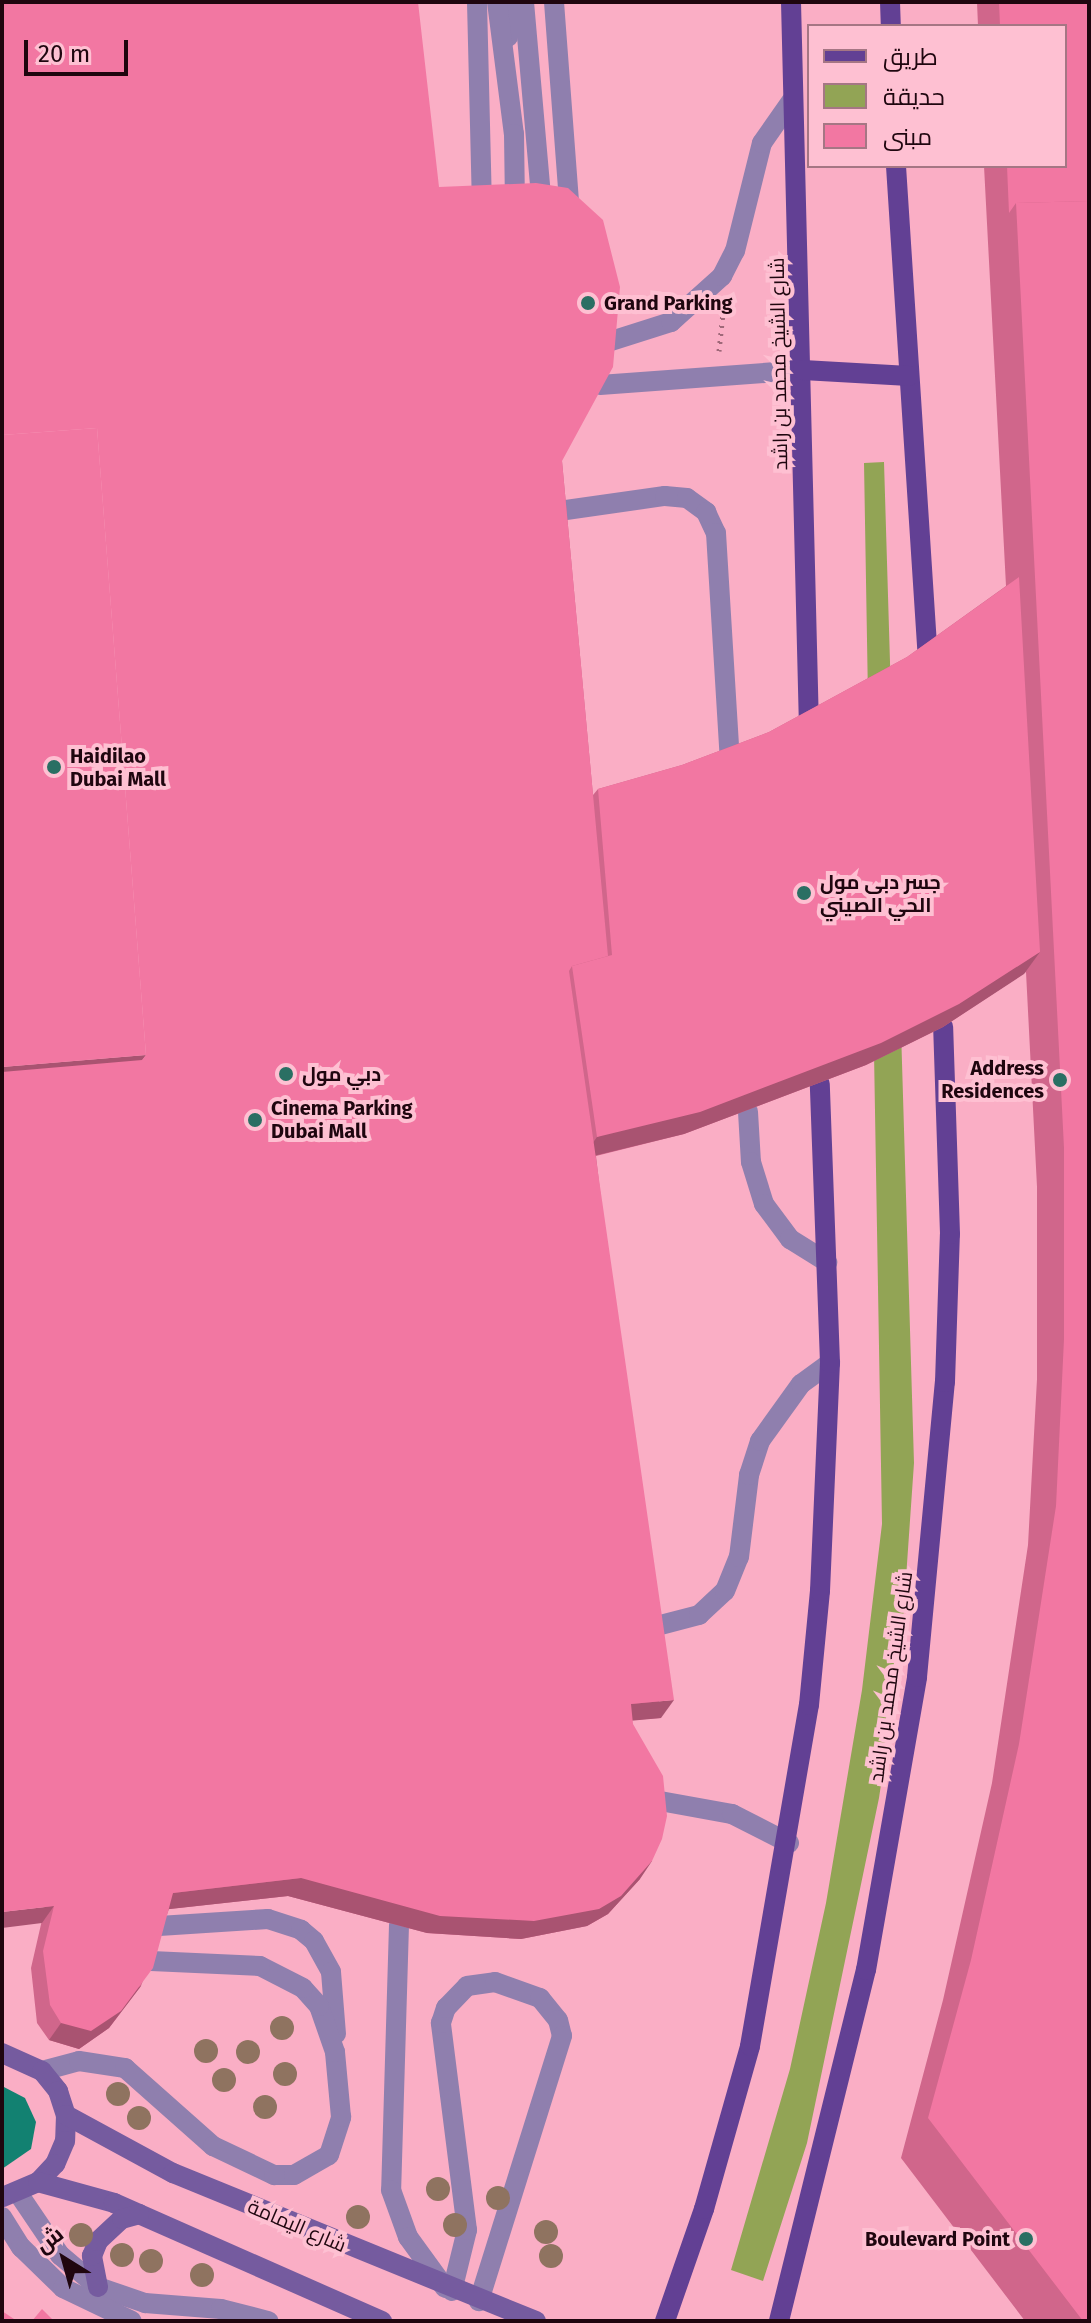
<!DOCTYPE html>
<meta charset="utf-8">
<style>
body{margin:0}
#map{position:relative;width:1091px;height:2323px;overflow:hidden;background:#faaec5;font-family:"Fira Sans",Cairo,sans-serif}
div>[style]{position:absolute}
.green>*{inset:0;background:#92a455}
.water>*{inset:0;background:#128171}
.path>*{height:5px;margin-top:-2.5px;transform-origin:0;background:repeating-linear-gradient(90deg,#9f6879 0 2px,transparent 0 8px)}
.lane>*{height:20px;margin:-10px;padding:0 10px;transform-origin:10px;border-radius:10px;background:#8f7fae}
.secondary>*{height:20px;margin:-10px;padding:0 10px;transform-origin:10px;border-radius:10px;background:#755b9f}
.primary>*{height:20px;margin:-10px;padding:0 10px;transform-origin:10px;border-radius:10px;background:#624094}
.lane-bridge>*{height:20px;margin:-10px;padding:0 10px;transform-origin:10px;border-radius:10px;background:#8f7fae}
.trees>*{width:24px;height:24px;margin:-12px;border-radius:50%;background:#8f7360}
.wall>*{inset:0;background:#d0668b}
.shaded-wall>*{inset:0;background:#a95371}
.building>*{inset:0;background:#f277a2}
.dots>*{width:22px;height:22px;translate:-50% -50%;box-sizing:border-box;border:4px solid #fec0d2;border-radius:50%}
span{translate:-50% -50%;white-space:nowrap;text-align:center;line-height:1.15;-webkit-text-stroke:8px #fec0d2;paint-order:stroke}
.poi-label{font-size:20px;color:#1f060f;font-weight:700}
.left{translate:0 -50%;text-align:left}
.right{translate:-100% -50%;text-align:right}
.street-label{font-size:20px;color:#1f060f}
.frame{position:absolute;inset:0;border:4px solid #1f060f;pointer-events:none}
.legend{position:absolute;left:807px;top:24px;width:260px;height:144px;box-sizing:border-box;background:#fec0d2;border:2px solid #a57684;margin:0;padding:10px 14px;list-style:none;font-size:24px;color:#1f060f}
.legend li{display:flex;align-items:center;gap:16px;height:40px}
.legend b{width:40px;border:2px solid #a57684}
.north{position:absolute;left:24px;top:2219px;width:80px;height:80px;-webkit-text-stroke:6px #fec0d2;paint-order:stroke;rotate:323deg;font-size:22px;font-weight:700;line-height:32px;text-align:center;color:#1f060f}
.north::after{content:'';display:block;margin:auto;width:28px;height:36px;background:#1f060f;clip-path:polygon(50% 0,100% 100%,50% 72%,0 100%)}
.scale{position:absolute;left:24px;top:40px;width:104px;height:36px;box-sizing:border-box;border:4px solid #1f060f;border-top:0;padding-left:10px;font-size:24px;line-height:28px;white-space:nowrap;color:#1f060f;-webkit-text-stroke:6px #fec0d2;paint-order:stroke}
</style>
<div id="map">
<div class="green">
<i style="clip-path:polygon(884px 462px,914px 1463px,901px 1650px,879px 1798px,807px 2143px,763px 2281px,731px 2270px,790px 2069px,826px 1903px,862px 1690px,882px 1524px,864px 463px)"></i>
</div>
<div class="water">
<i style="clip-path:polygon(2px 2086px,25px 2098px,36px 2122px,31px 2149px,2px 2169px)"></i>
</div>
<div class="path">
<i style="left:719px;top:351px;width:36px;rotate:-84deg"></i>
</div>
<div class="lane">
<i style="left:477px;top:2px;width:200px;rotate:88.6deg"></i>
<i style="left:524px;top:2px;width:208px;rotate:85deg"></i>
<i style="left:554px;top:2px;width:213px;rotate:85.7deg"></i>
<i style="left:508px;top:37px;width:35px;rotate:-90deg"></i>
<i style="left:608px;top:342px;width:66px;rotate:-17.6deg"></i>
<i style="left:671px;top:322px;width:69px;rotate:-42deg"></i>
<i style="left:722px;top:276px;width:28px;rotate:-63deg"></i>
<i style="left:735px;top:251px;width:111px;rotate:-76deg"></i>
<i style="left:762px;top:143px;width:52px;rotate:-55.1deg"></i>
<i style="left:600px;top:385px;width:204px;rotate:-4.2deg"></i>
<i style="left:552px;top:512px;width:114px;rotate:-8.1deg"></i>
<i style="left:665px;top:496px;width:22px;rotate:5deg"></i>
<i style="left:687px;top:498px;width:24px;rotate:36deg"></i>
<i style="left:706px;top:512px;width:23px;rotate:65deg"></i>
<i style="left:716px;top:533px;width:230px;rotate:86.5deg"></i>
<i style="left:748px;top:1112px;width:50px;rotate:86.6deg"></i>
<i style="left:751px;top:1162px;width:44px;rotate:72.8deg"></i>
<i style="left:764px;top:1204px;width:44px;rotate:53.4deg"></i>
<i style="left:790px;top:1239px;width:44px;rotate:31.9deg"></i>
<i style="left:649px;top:1628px;width:52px;rotate:-14.6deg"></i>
<i style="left:699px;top:1615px;width:35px;rotate:-43deg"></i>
<i style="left:725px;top:1591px;width:37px;rotate:-68deg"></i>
<i style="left:739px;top:1557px;width:83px;rotate:-83deg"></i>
<i style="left:749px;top:1475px;width:36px;rotate:-72deg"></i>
<i style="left:760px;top:1441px;width:70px;rotate:-54.3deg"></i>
<i style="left:801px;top:1384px;width:36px;rotate:-36deg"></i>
<i style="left:638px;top:1797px;width:96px;rotate:10.3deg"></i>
<i style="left:732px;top:1814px;width:64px;rotate:27deg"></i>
<i style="left:399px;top:1925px;width:265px;rotate:91.7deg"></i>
<i style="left:391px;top:2190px;width:50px;rotate:70.1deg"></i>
<i style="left:408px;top:2237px;width:63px;rotate:54deg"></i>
<i style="left:159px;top:1926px;width:109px;rotate:-3.7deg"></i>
<i style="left:268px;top:1919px;width:35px;rotate:18deg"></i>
<i style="left:301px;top:1930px;width:17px;rotate:40deg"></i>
<i style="left:314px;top:1941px;width:35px;rotate:61deg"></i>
<i style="left:331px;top:1972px;width:62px;rotate:85.4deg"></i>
<i style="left:42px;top:2071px;width:38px;rotate:-15deg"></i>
<i style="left:79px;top:2061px;width:47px;rotate:8.7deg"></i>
<i style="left:125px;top:2068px;width:118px;rotate:41.6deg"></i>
<i style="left:213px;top:2146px;width:68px;rotate:25.4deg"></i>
<i style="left:274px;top:2175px;width:20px"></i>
<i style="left:294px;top:2175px;width:40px;rotate:-29.7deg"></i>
<i style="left:329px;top:2155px;width:40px;rotate:-72deg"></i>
<i style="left:341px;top:2117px;width:65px;rotate:-95.3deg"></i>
<i style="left:335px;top:2052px;width:49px;rotate:-109.2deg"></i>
<i style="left:319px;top:2006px;width:24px;rotate:-132deg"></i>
<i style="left:303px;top:1988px;width:48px;rotate:-152.9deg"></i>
<i style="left:260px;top:1966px;width:109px;rotate:-177.4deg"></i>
<i style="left:18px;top:2193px;width:75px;rotate:55.9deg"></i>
<i style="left:60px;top:2255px;width:50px;rotate:40.1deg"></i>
<i style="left:98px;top:2287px;width:50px;rotate:18.8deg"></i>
<i style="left:145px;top:2303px;width:76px;rotate:4.5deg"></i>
<i style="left:221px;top:2309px;width:49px;rotate:14.3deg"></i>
<i style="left:2px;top:2217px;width:36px;rotate:58deg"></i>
<i style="left:21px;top:2247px;width:59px;rotate:44.3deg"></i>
<i style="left:63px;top:2288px;width:76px;rotate:25.6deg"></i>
<i style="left:452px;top:2291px;width:63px;rotate:-76.2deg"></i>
<i style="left:467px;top:2230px;width:209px;rotate:-97.2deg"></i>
<i style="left:441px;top:2023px;width:16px;rotate:-72deg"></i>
<i style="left:446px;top:2008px;width:30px;rotate:-46deg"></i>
<i style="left:467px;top:1986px;width:28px;rotate:-8deg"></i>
<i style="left:495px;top:1982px;width:48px;rotate:19.6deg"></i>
<i style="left:540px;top:1998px;width:28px;rotate:51deg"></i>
<i style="left:558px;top:2020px;width:16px;rotate:76deg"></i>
<i style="left:562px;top:2036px;width:278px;rotate:107.4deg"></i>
</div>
<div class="secondary">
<i style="left:2px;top:2053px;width:44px;rotate:24.2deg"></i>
<i style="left:42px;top:2071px;width:26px;rotate:51deg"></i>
<i style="left:58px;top:2091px;width:25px;rotate:72deg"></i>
<i style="left:66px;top:2115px;width:26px;rotate:92deg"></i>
<i style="left:65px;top:2141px;width:25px;rotate:113deg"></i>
<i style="left:55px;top:2164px;width:25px;rotate:133deg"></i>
<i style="left:38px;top:2182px;width:39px;rotate:157deg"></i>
<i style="left:66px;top:2115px;width:122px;rotate:28.5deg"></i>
<i style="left:173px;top:2173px;width:392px;rotate:22.2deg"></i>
<i style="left:38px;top:2182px;width:79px;rotate:15.4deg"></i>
<i style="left:114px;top:2203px;width:293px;rotate:23.8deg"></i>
<i style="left:98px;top:2287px;width:32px;rotate:-101deg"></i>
<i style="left:92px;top:2256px;width:16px;rotate:-68deg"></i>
<i style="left:98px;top:2241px;width:33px;rotate:-43deg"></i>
<i style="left:122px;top:2219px;width:18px;rotate:-16deg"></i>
</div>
<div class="primary">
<i style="left:791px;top:2px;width:724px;rotate:88.58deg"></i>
<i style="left:890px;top:2px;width:24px;rotate:88deg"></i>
<i style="left:896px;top:166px;width:490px;rotate:86.3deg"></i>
<i style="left:803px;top:370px;width:106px;rotate:3.2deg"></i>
<i style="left:665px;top:2321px;width:119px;rotate:-70.8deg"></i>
<i style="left:704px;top:2209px;width:169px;rotate:-74.2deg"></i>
<i style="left:750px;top:2046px;width:346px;rotate:-80.2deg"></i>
<i style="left:809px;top:1705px;width:115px;rotate:-84.5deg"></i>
<i style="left:820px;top:1591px;width:228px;rotate:-87.5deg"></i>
<i style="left:830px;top:1363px;width:279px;rotate:-92.1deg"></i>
<i style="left:779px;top:2321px;width:362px;rotate:-76.1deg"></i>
<i style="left:866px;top:1970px;width:297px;rotate:-80.1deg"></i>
<i style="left:917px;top:1677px;width:296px;rotate:-84.6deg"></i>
<i style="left:945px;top:1382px;width:148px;rotate:-88.1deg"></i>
<i style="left:950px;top:1234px;width:207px;rotate:-91.9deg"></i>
</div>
<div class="lane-bridge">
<i style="left:497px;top:2px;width:133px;rotate:82.7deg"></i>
<i style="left:514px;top:134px;width:75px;rotate:89.2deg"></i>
</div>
<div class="trees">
<i style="left:282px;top:2028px"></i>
<i style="left:206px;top:2051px"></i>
<i style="left:248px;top:2052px"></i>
<i style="left:285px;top:2074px"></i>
<i style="left:224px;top:2080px"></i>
<i style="left:118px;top:2094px"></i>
<i style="left:265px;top:2107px"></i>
<i style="left:139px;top:2118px"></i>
<i style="left:438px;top:2189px"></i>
<i style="left:498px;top:2198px"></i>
<i style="left:358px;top:2217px"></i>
<i style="left:455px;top:2225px"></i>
<i style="left:546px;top:2232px"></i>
<i style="left:81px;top:2235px"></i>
<i style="left:122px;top:2255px"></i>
<i style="left:551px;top:2256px"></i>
<i style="left:151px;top:2261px"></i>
<i style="left:202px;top:2275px"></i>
</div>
<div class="wall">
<i style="clip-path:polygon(977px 2px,1089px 2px,1089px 2321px,1025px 2321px,901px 2158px,943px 2000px,992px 1783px,1028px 1545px,1037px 1379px,1037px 1187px,1026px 972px,943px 1027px,866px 1065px,684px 1134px,596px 1156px,661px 1718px,632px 1720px,640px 1879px,608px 1914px,587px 1926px,521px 1939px,427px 1933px,288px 1896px,169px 1909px,141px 1986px,109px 2028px,79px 2049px,49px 2040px,37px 2023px,31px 1968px,439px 187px,562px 461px,593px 795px,598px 789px,682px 765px,769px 732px,907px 657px,1006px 586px,984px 166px,1065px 166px,1065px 26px,978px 26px)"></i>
</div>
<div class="shaded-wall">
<i style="clip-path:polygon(1040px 952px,1024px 974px,943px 1027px,866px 1065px,684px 1134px,581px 1159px,597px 1137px)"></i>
<i style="clip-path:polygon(146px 1055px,130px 1078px,2px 1088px,2px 1067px)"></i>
<i style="clip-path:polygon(674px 1700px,661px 1718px,618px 1722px,631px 1704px)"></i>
<i style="clip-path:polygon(652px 1861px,640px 1879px,608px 1914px,587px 1926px,521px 1939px,427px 1933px,288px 1896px,161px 1910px,173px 1893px,301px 1878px)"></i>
<i style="clip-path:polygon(54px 1906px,42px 1923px,2px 1928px,2px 1912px)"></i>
<i style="clip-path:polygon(141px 1986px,109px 2028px,79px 2049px,49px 2040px,61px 2023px)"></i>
</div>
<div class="building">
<i style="clip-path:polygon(2px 2px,418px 2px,439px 187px,536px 183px,568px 188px,603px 220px,620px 287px,613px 367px,562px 461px,608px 956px,572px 966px,569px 971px,674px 1700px,631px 1704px,633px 1724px,663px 1776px,667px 1816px,662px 1839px,652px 1861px,621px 1896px,599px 1909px,534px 1921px,440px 1916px,301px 1878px,173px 1893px,153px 1968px,121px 2011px,91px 2031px,61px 2023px,50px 2005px,43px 1951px,54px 1906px,2px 1912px,2px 1072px,142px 1060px,146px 1055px,97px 428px,2px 435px)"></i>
<i style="clip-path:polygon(999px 2px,1089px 2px,1089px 201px,1016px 203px,1009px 213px,1007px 166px,1065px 166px,1065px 26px,1000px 26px)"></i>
<i style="clip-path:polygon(1089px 201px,1089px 2321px,1083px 2321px,928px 2118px,971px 1960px,1019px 1744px,1056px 1506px,1064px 1339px,1064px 1148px,1016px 203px)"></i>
<i style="clip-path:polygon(97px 428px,146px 1055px,2px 1067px,2px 435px)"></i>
<i style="clip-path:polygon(1019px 577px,1040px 952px,959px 1004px,881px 1043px,700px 1112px,597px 1137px,572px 966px,612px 955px,598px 789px,682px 765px,769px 732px,907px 657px)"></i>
<i style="clip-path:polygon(42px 2309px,54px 2321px,32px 2321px)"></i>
<i style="clip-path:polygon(2px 2311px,17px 2321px,2px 2321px)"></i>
</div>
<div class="dots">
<i style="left:588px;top:303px;background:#2a6f63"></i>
<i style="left:54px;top:767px;background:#2a6f63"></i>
<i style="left:804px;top:893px;background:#2a6f63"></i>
<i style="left:286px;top:1074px;background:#2a6f63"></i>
<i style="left:1060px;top:1080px;background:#2a6f63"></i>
<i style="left:255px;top:1120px;background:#2a6f63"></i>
<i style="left:1026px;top:2239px;background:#2a6f63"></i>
</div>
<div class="poi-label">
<span class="left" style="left:604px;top:303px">Grand Parking</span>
<span class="left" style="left:70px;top:768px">Haidilao<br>Dubai Mall</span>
<span class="left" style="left:820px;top:894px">جسر دبي مول<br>الحي الصيني</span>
<span class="right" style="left:1044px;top:1080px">Address<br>Residences</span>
<span class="left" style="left:302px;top:1074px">دبي مول</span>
<span class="left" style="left:271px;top:1120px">Cinema Parking<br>Dubai Mall</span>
<span class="right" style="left:1010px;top:2239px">Boulevard Point</span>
</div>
<div class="street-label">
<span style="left:779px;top:364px;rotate:-91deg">شارع الشيخ محمد بن راشد</span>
<span style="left:891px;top:1677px;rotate:-82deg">شارع الشيخ محمد بن راشد</span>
<span style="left:297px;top:2226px;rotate:23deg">شارع اليمامة</span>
</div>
<div class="frame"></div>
<ul class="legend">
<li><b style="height:10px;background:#624094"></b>طريق</li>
<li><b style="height:22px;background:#92a455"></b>حديقة</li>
<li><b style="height:22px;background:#f277a2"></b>مبنى</li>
</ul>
<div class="north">ش</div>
<div class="scale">20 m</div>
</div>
